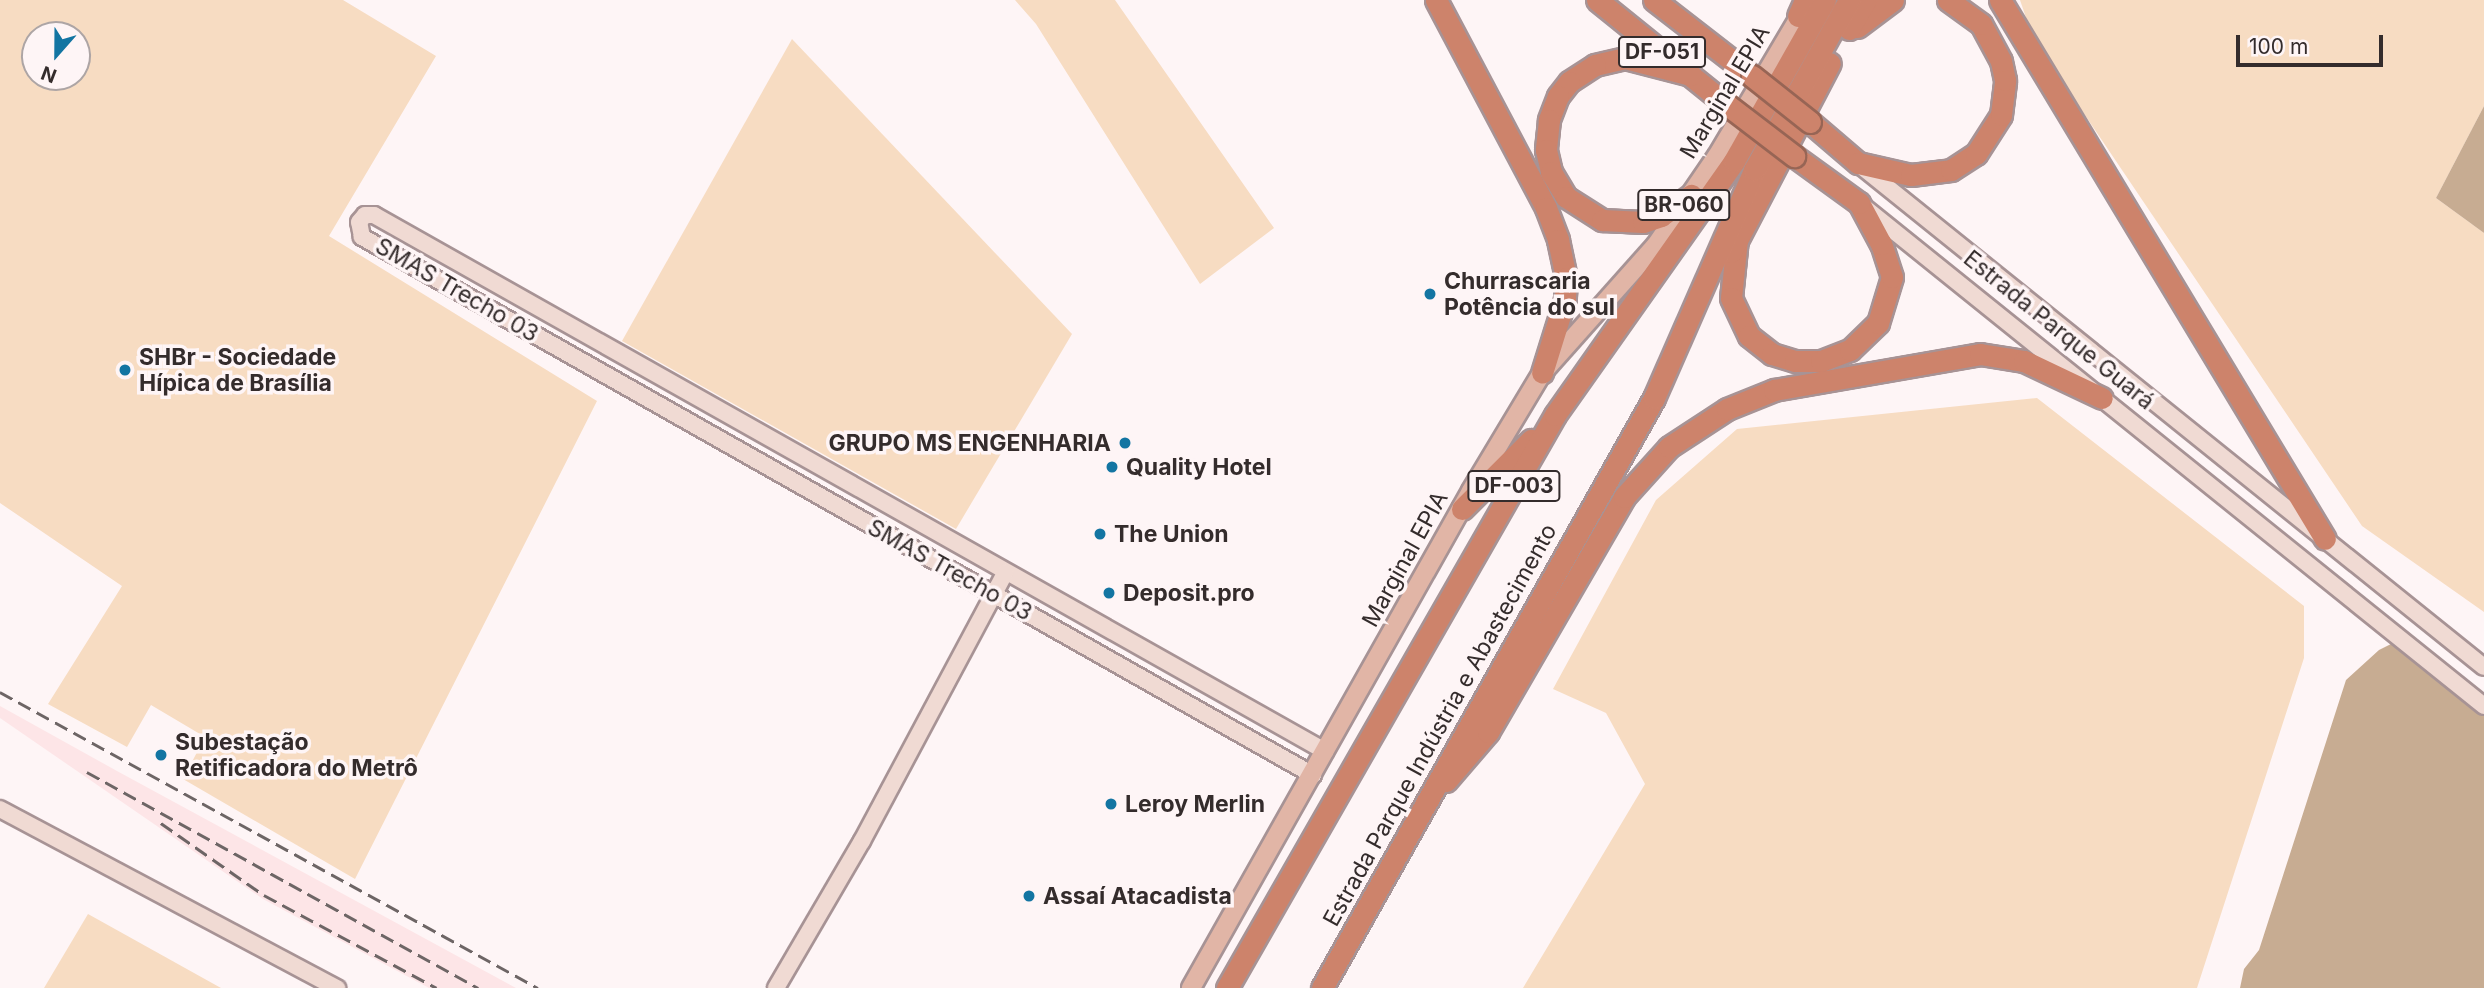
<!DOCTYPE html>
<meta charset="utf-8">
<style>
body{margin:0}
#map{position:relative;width:2484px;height:988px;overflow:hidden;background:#fef5f6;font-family:Inter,sans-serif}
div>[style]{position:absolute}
.built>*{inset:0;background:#fde5e7}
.green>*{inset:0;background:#f7dcc2}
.forest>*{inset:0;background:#c7ac92}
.roads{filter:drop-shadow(2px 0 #a79395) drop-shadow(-2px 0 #a79395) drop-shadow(0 2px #a79395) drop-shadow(0 -2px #a79395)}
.secondary>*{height:16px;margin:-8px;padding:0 8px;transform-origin:8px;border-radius:8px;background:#f0dad3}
.primary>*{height:18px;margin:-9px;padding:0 9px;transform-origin:9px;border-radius:9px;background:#e1b5a6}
.highway>*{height:21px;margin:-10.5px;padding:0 10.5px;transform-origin:10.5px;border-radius:10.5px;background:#cd836b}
.rail>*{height:2.5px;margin-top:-1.25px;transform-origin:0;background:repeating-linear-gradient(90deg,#6d6565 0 14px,transparent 0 21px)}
.bridges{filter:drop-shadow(2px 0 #976555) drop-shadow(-2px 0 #976555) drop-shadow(0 2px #976555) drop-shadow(0 -2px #976555)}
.highway-bridge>*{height:21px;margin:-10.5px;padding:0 10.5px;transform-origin:10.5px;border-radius:10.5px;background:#cd836b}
.dots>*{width:19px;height:19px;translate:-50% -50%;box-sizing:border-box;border:4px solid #fef5f6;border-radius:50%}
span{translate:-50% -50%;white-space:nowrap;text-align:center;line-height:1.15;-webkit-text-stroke:7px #fef5f6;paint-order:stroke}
.shield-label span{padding:2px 5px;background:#fef5f6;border:2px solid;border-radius:5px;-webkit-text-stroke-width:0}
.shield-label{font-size:21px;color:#342c2c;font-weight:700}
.street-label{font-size:23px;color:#342c2c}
.poi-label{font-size:23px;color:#342c2c;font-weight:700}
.left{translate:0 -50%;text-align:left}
.right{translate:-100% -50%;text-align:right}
.north{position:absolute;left:21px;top:21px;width:70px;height:70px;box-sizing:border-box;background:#fef5f6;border:2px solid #ada5a5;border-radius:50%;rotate:201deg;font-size:19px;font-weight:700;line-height:28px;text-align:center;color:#342c2c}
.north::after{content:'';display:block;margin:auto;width:24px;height:32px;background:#1375a2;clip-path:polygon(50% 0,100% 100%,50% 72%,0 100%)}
.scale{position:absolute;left:2236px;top:35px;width:147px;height:32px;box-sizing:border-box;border:4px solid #342c2c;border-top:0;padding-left:9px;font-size:21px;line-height:24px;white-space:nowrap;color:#342c2c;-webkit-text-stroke:5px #fef5f6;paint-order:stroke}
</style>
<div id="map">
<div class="built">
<i style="clip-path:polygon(0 706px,117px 771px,516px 988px,429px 988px,263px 899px,0 718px)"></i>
</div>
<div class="green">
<i style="clip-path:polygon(evenodd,0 0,343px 0,436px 56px,329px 236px,597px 401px,355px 879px,183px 779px,205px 737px,151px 705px,127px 747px,48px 704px,122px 586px,0 503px,0 0,35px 35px,77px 35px,77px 77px,35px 77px,35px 35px)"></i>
<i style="clip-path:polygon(1015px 0,1115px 0,1274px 228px,1200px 284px,1036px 24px)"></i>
<i style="clip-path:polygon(2020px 0,2484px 0,2484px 106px,2436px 198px,2484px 233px,2484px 612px,2362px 526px,2033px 38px)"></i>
<i style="clip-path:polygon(792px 39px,1072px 334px,956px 529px,622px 341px)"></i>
<i style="clip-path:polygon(2037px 398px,2304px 606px,2304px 658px,2197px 988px,1523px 988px,1645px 784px,1606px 713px,1553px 689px,1656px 500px,1737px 429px)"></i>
<i style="clip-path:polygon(88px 914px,221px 988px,44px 988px)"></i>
</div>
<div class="forest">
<i style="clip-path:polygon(2484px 106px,2484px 233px,2436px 198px)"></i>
<i style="clip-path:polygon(2395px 642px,2484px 712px,2484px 988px,2240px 988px,2244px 969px,2259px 950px,2346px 680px,2379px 650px)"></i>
</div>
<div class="roads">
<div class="secondary">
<i style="left:1861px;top:166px;width:799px;rotate:38.81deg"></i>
<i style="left:1864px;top:207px;width:796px;rotate:38.83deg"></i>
<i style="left:1313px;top:775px;width:1093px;rotate:-150.5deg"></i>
<i style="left:362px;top:237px;width:15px;rotate:-101deg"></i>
<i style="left:359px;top:222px;width:9px;rotate:-49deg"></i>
<i style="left:365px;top:215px;width:9px"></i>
<i style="left:374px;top:215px;width:1092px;rotate:29.41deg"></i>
<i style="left:0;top:809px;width:382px;rotate:28deg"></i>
<i style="left:776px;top:988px;width:170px;rotate:-59.7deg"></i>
<i style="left:862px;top:841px;width:304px;rotate:-61.9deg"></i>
</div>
<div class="primary">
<i style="left:1191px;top:988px;width:570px;rotate:-60.6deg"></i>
<i style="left:1471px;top:491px;width:138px;rotate:-59deg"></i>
<i style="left:1542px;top:373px;width:171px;rotate:-48.3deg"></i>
<i style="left:1656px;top:245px;width:108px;rotate:-55.6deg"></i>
<i style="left:1717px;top:156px;width:174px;rotate:-59.3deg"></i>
</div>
<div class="highway">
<i style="left:1436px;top:0;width:235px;rotate:62.1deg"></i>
<i style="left:1546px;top:208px;width:34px;rotate:69deg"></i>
<i style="left:1558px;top:240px;width:39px;rotate:78deg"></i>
<i style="left:1566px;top:278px;width:21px;rotate:93deg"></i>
<i style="left:1565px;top:299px;width:77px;rotate:107.3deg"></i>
<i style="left:1597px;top:0;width:166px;rotate:38.9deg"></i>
<i style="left:1654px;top:0;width:124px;rotate:37.8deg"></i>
<i style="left:2000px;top:0;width:629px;rotate:58.91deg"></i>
<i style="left:1798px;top:16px;width:17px;rotate:-66deg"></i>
<i style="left:1857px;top:27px;width:45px;rotate:-36.9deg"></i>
<i style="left:1849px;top:29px;width:34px;rotate:-60deg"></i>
<i style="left:1691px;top:75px;width:68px;rotate:-165.6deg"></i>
<i style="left:1625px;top:58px;width:31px;rotate:167deg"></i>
<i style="left:1595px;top:65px;width:31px;rotate:147deg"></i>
<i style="left:1569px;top:82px;width:18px;rotate:128deg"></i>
<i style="left:1558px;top:96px;width:26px;rotate:111deg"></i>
<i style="left:1549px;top:120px;width:30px;rotate:96deg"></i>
<i style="left:1546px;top:150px;width:23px;rotate:77deg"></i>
<i style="left:1551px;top:172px;width:29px;rotate:59deg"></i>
<i style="left:1566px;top:197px;width:43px;rotate:32.6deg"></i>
<i style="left:1602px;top:220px;width:41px;rotate:2.8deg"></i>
<i style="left:1643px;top:222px;width:19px;rotate:-18deg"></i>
<i style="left:1661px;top:216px;width:37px;rotate:-35deg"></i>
<i style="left:1810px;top:122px;width:63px;rotate:40.5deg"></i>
<i style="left:1858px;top:163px;width:54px;rotate:12.8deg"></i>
<i style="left:1911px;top:175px;width:40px;rotate:-7.1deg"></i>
<i style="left:1951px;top:170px;width:30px;rotate:-33deg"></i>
<i style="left:1976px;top:154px;width:46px;rotate:-57.3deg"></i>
<i style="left:2001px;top:115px;width:35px;rotate:-83deg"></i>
<i style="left:2005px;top:80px;width:19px;rotate:-102deg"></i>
<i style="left:2001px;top:61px;width:42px;rotate:-118.4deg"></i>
<i style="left:1981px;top:24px;width:41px;rotate:-144deg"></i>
<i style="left:1737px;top:239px;width:59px;rotate:95.8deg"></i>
<i style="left:1731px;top:298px;width:42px;rotate:64.7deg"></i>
<i style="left:1749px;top:336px;width:29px;rotate:38deg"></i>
<i style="left:1772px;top:354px;width:24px;rotate:17deg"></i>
<i style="left:1795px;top:361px;width:26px"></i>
<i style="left:1821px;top:361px;width:31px;rotate:-21deg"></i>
<i style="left:1850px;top:350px;width:39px;rotate:-44deg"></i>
<i style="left:1878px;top:323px;width:48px;rotate:-73.1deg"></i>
<i style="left:1892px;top:277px;width:35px;rotate:-108deg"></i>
<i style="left:1881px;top:244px;width:47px;rotate:-118.2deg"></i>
<i style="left:1859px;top:203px;width:80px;rotate:-144.1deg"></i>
<i style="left:1731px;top:252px;width:213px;rotate:-62.4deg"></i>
<i style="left:1462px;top:509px;width:98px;rotate:-45deg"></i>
<i style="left:1446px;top:781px;width:65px;rotate:-49.4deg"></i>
<i style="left:1488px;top:732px;width:272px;rotate:-59.9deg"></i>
<i style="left:1624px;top:497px;width:67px;rotate:-48deg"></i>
<i style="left:1669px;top:447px;width:69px;rotate:-33.2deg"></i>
<i style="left:1727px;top:409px;width:51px;rotate:-22deg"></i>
<i style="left:1774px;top:390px;width:209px;rotate:-9.9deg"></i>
<i style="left:1980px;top:354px;width:45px;rotate:9deg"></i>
<i style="left:2024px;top:361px;width:86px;rotate:25.4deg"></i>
<i style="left:1227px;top:988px;width:660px;rotate:-60.21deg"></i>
<i style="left:1555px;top:415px;width:311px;rotate:-54.8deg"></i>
<i style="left:1734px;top:161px;width:185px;rotate:-60.5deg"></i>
<i style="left:1322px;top:988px;width:677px;rotate:-60.63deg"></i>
<i style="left:1654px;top:398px;width:249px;rotate:-66.3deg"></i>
<i style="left:1754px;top:170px;width:195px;rotate:-60.8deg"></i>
</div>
</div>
<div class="rail">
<i style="left:0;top:692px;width:614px;rotate:28.82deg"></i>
<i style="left:87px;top:772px;width:447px;rotate:28.9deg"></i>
<i style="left:161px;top:823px;width:126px;rotate:35deg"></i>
<i style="left:264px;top:895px;width:196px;rotate:28.3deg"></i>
</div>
<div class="bridges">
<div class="highway-bridge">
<i style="left:1752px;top:76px;width:74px;rotate:38.4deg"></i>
<i style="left:1726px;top:104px;width:86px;rotate:37.4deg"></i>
</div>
</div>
<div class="dots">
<i style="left:1430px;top:294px;background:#1375a2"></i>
<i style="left:125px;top:370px;background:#1375a2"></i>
<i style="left:1125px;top:443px;background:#1375a2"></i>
<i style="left:1112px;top:467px;background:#1375a2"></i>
<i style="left:1100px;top:534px;background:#1375a2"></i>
<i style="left:1109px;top:593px;background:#1375a2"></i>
<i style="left:161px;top:755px;background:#1375a2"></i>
<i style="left:1111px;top:804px;background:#1375a2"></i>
<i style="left:1029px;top:896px;background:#1375a2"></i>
</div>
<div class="shield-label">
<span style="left:1662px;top:52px">DF-051</span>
<span style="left:1684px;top:205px">BR-060</span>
<span style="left:1514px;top:486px">DF-003</span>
</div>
<div class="street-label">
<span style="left:1725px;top:92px;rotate:-59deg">Marginal EPIA</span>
<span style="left:457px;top:290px;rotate:30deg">SMAS Trecho 03</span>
<span style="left:2059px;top:330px;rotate:39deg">Estrada Parque Guará</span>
<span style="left:1405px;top:559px;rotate:-61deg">Marginal EPIA</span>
<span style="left:950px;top:570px;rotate:29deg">SMAS Trecho 03</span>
<span style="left:1440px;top:725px;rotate:-61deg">Estrada Parque Indústria e Abastecimento</span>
</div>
<div class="poi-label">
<span class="left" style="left:1444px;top:294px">Churrascaria<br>Potência do sul</span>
<span class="left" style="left:139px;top:370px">SHBr - Sociedade<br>Hípica de Brasília</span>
<span class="right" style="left:1111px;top:443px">GRUPO MS ENGENHARIA</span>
<span class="left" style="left:1126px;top:467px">Quality Hotel</span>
<span class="left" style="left:1114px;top:534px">The Union</span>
<span class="left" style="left:1123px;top:593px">Deposit.pro</span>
<span class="left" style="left:175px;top:755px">Subestação<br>Retificadora do Metrô</span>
<span class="left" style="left:1125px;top:804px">Leroy Merlin</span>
<span class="left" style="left:1043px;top:896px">Assaí Atacadista</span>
</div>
<div class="north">N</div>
<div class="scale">100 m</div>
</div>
